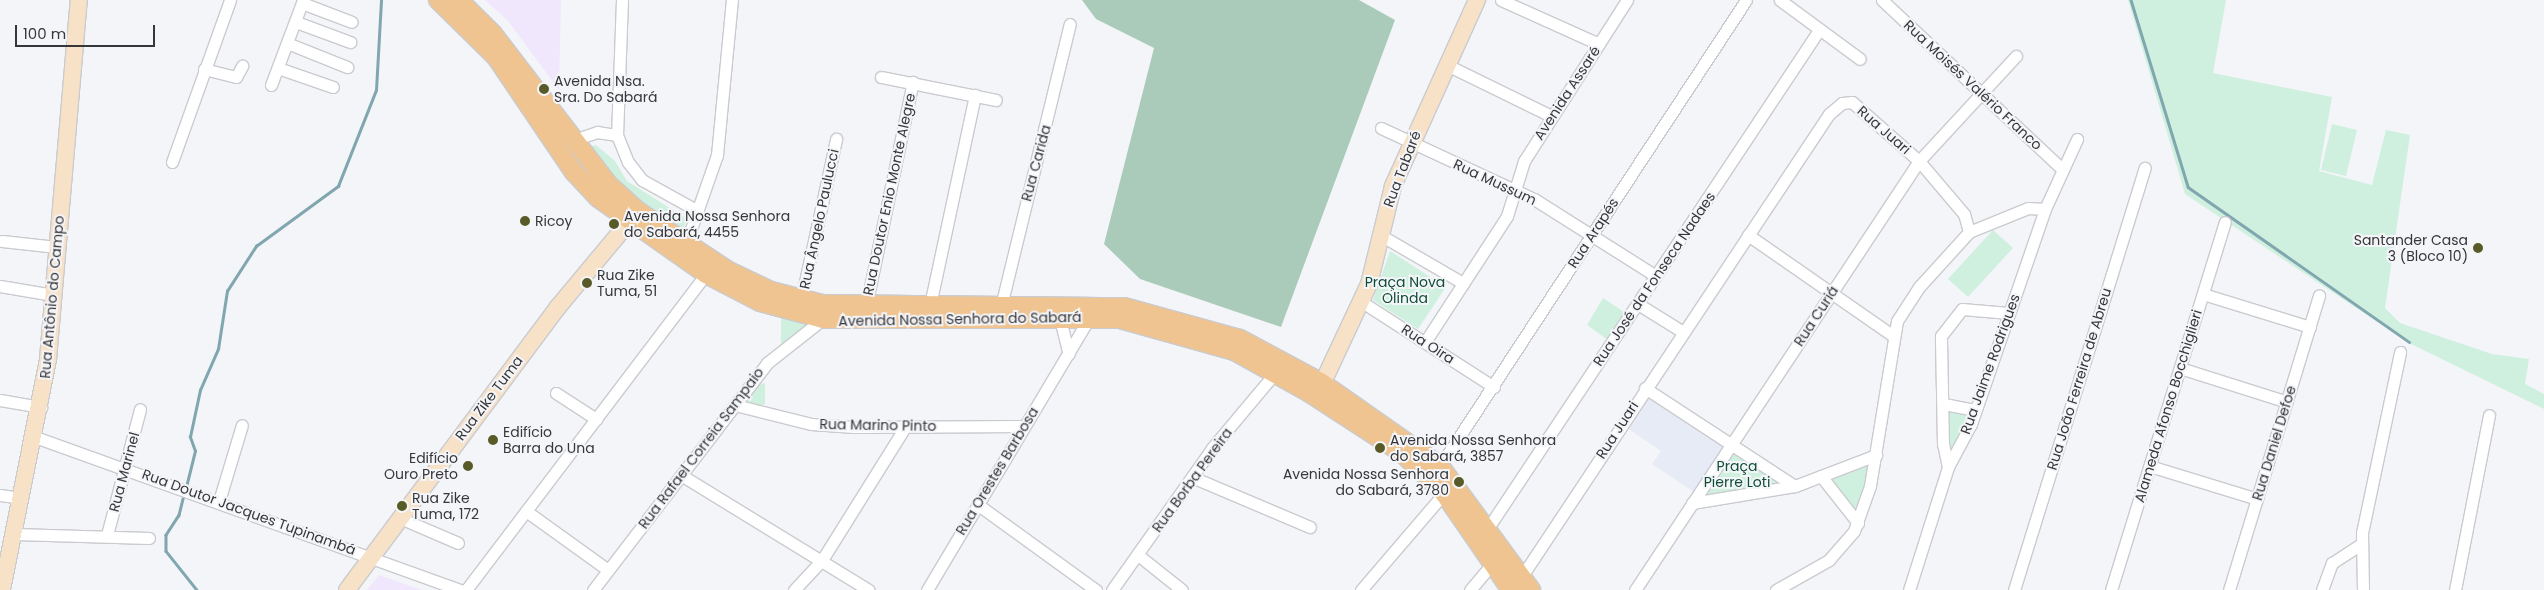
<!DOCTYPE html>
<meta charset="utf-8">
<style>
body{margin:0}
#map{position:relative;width:2544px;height:590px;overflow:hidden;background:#f4f5f9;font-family:Poppins,sans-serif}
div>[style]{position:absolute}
.industrial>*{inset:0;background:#f0e7fc}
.built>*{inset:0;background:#e7ebf6}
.green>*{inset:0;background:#cff0df}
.forest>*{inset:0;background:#aacbba}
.stream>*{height:2.5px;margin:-1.25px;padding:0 1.25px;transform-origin:1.25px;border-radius:1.25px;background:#80a6af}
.roads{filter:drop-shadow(1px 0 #cacbcf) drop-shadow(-1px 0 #cacbcf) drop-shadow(0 1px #cacbcf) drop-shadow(0 -1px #cacbcf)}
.street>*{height:11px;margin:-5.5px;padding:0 5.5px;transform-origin:5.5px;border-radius:5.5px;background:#fff}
.secondary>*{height:16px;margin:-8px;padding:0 8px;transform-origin:8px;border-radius:8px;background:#f7e2c8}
.primary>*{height:18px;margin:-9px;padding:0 9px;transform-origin:9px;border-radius:9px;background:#efc490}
.dots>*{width:14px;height:14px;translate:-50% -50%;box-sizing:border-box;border:2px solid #f4f5f9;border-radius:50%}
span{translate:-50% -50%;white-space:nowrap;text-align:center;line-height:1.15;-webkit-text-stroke:4px #f4f5f9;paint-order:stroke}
.poi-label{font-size:14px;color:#373739}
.left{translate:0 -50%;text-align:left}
.right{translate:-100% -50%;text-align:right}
.street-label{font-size:14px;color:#373739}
.park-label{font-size:14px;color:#0f4d35}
.scale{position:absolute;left:15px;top:25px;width:140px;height:22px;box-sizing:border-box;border:2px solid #373739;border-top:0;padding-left:6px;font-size:15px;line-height:18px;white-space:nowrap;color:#373739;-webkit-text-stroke:4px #f4f5f9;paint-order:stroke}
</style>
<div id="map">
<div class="industrial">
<i style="clip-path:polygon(485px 0,561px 0,559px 90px,508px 21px)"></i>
<i style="clip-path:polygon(379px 575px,422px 590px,367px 590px)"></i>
</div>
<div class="built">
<i style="clip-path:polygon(1646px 392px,1727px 443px,1694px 492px,1652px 464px,1661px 451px,1624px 426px)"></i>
</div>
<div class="green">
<i style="clip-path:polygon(2128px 0,2226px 0,2213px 73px,2332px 97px,2319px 171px,2372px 185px,2386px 130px,2410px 135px,2385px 308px,2400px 323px,2492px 354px,2529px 359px,2525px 384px,2544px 394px,2544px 409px,2409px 343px,2185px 194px)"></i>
<i style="clip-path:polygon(2332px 124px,2357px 130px,2346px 176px,2321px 170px)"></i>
<i style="clip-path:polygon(596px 145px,615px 161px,627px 181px,687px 219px,680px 236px,641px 207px,585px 148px)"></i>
<i style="clip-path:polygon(1993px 230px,2013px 248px,1968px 297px,1948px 279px)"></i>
<i style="clip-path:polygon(1390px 251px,1446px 287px,1418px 329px,1373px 300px)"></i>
<i style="clip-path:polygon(1603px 298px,1624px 312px,1608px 340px,1587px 325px)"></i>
<i style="clip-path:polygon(781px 316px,813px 323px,781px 344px)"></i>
<i style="clip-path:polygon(765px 383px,765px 404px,753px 409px,739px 403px,751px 385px)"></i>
<i style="clip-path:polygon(1949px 409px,1969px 413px,1949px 455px,1948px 420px)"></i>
<i style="clip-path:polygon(1732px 448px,1785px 485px,1700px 499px)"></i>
<i style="clip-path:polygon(1871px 460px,1866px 485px,1855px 518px,1826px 477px)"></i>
</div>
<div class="forest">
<i style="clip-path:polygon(1082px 0,1359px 0,1395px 20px,1281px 327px,1140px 279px,1104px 244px,1154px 48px,1096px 19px)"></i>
</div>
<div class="stream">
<i style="left:2131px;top:0;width:195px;rotate:73deg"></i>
<i style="left:2188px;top:187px;width:270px;rotate:35deg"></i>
<i style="left:186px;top:487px;width:37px;rotate:-76deg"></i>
<i style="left:195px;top:451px;width:15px;rotate:-110deg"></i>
<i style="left:190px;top:437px;width:48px;rotate:-78deg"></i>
<i style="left:200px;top:390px;width:45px;rotate:-66.3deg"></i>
<i style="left:218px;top:349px;width:59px;rotate:-81.2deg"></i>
<i style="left:227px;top:291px;width:54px;rotate:-57.2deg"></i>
<i style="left:256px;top:246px;width:102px;rotate:-36.2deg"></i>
<i style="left:338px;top:186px;width:103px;rotate:-68.4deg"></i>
<i style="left:376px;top:90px;width:90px;rotate:-86.8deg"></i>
<i style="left:184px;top:495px;width:21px;rotate:104deg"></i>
<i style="left:179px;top:515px;width:24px;rotate:123deg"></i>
<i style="left:166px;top:535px;width:16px;rotate:90deg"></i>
<i style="left:166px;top:551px;width:50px;rotate:51.5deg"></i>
</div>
<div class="roads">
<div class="street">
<i style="left:622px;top:0;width:135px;rotate:92.1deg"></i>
<i style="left:617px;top:135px;width:29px;rotate:68deg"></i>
<i style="left:628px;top:162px;width:23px;rotate:52deg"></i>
<i style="left:642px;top:180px;width:64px;rotate:29deg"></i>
<i style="left:1501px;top:0;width:107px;rotate:24.2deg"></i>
<i style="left:1780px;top:0;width:99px;rotate:36.4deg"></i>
<i style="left:1882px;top:0;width:248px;rotate:43.2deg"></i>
<i style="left:302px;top:3px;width:53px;rotate:20.8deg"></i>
<i style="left:296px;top:22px;width:58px;rotate:20.3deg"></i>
<i style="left:287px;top:43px;width:65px;rotate:21.8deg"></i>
<i style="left:1447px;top:65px;width:116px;rotate:26.1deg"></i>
<i style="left:278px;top:68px;width:58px;rotate:19.1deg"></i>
<i style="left:204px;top:69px;width:33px;rotate:14deg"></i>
<i style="left:236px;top:77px;width:13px;rotate:-61deg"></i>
<i style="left:881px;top:77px;width:117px;rotate:11.3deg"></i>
<i style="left:271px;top:85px;width:91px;rotate:-69.4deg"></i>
<i style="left:1381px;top:128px;width:169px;rotate:24.9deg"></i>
<i style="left:1534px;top:199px;width:144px;rotate:32.3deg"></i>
<i style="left:571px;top:141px;width:28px;rotate:-19deg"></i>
<i style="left:597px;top:132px;width:20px;rotate:9deg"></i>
<i style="left:172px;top:162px;width:172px;rotate:-70.3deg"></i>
<i style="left:1969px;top:232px;width:64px;rotate:-22.1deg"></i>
<i style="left:2028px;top:208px;width:17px;rotate:3deg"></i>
<i style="left:1748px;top:235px;width:175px;rotate:34.8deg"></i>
<i style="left:1382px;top:236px;width:94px;rotate:30.1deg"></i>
<i style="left:2px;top:241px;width:55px;rotate:6.2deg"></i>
<i style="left:684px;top:249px;width:100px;rotate:-70.7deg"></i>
<i style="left:717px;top:155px;width:156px;rotate:-84.5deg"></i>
<i style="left:0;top:286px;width:54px;rotate:9.6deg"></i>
<i style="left:2203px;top:294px;width:112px;rotate:17.1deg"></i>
<i style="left:801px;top:300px;width:165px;rotate:-77.7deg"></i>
<i style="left:1002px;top:302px;width:286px;rotate:-76.3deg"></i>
<i style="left:1362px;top:302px;width:157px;rotate:32.8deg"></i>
<i style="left:1638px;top:304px;width:53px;rotate:31.9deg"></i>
<i style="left:930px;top:305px;width:215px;rotate:-77.9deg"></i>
<i style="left:866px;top:306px;width:229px;rotate:-78.2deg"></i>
<i style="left:1060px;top:319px;width:36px;rotate:76deg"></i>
<i style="left:1425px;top:342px;width:150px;rotate:-56.9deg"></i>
<i style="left:1507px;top:216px;width:58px;rotate:-72.8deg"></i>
<i style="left:1524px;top:161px;width:191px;rotate:-57.4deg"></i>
<i style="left:2180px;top:368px;width:112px;rotate:17.6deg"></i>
<i style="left:1645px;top:388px;width:179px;rotate:33.2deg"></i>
<i style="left:556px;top:393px;width:48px;rotate:33deg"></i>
<i style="left:0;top:400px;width:42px;rotate:9.7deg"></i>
<i style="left:1944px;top:404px;width:32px;rotate:11deg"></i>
<i style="left:735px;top:405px;width:78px;rotate:14deg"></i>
<i style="left:811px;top:424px;width:43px;rotate:4deg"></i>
<i style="left:854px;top:427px;width:169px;rotate:-0.3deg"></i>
<i style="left:35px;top:437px;width:453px;rotate:19.8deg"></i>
<i style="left:1440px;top:466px;width:557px;rotate:-56.71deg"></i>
<i style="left:2150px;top:466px;width:112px;rotate:17.1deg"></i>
<i style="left:1948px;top:467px;width:24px;rotate:-102deg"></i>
<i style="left:1943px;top:444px;width:108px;rotate:-91.1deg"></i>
<i style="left:1941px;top:336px;width:34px;rotate:-52deg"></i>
<i style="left:1962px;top:309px;width:47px;rotate:4.9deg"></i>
<i style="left:681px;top:475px;width:220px;rotate:31.5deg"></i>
<i style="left:1821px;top:476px;width:60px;rotate:51.8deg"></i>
<i style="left:1192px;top:477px;width:128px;rotate:23deg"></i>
<i style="left:0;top:495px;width:21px;rotate:8deg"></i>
<i style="left:219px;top:501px;width:79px;rotate:-73.2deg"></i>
<i style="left:1692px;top:503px;width:104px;rotate:-9.4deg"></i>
<i style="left:1795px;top:486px;width:87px;rotate:-20.9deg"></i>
<i style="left:977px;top:504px;width:147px;rotate:35.9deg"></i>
<i style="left:526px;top:511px;width:101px;rotate:35.7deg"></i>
<i style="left:400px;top:518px;width:63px;rotate:23.3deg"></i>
<i style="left:1488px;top:528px;width:598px;rotate:-56.39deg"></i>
<i style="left:15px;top:534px;width:134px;rotate:1.7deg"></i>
<i style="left:107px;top:535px;width:130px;rotate:-75.3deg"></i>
<i style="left:1138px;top:555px;width:56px;rotate:38.5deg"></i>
<i style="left:1522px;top:576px;width:555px;rotate:-56.4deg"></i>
<i style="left:1829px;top:114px;width:17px;rotate:-40deg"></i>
<i style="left:1842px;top:103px;width:10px;rotate:-6deg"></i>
<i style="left:1852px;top:102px;width:89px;rotate:41.4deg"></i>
<i style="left:1919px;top:161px;width:70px;rotate:49.7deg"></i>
<i style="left:1964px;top:214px;width:19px;rotate:74deg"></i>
<i style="left:1969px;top:232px;width:74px;rotate:132.3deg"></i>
<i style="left:1919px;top:287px;width:40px;rotate:122.9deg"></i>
<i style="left:1897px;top:321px;width:167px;rotate:99.3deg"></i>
<i style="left:1870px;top:486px;width:48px;rotate:109.6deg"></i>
<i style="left:1854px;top:531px;width:38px;rotate:131deg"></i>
<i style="left:1829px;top:560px;width:61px;rotate:150.5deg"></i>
<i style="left:466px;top:590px;width:397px;rotate:-52.8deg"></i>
<i style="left:593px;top:590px;width:286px;rotate:-52.5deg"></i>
<i style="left:767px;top:363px;width:71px;rotate:-38.2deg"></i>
<i style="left:794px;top:590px;width:41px;rotate:-47deg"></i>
<i style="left:822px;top:560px;width:157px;rotate:-58deg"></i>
<i style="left:927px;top:590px;width:318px;rotate:-59.2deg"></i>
<i style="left:1112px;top:590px;width:174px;rotate:-54.8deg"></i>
<i style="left:1212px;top:448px;width:98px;rotate:-50deg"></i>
<i style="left:1361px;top:590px;width:128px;rotate:-49.4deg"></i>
<i style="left:1470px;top:590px;width:35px;rotate:-50deg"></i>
<i style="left:1635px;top:590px;width:514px;rotate:-56.5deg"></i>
<i style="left:1919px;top:161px;width:143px;rotate:-47.3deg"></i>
<i style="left:1909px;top:590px;width:129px;rotate:-72.4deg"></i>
<i style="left:1948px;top:467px;width:49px;rotate:-61.9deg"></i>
<i style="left:1971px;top:424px;width:227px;rotate:-71deg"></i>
<i style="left:2045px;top:209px;width:77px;rotate:-65.4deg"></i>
<i style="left:2014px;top:590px;width:442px;rotate:-72.8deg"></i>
<i style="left:2111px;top:590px;width:385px;rotate:-72.8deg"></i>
<i style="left:2229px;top:590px;width:308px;rotate:-73deg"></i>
<i style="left:2322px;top:590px;width:29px;rotate:-70deg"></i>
<i style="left:2332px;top:563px;width:35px;rotate:-33deg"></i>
<i style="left:2363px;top:590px;width:57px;rotate:-91deg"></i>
<i style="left:2362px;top:533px;width:185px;rotate:-78.1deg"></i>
<i style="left:2455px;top:590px;width:178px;rotate:-79deg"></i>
</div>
<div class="secondary">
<i style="left:1317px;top:395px;width:123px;rotate:-64.9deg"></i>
<i style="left:1369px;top:284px;width:101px;rotate:-76.2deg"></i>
<i style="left:1393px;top:186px;width:204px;rotate:-65.7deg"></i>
<i style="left:2px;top:590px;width:236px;rotate:-78.7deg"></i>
<i style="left:48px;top:359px;width:360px;rotate:-85.1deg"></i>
<i style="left:347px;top:590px;width:353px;rotate:-53.3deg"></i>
<i style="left:558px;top:307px;width:125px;rotate:-50.2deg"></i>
</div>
<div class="primary">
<i style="left:438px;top:0;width:81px;rotate:44.5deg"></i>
<i style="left:496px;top:57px;width:139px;rotate:55.9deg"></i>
<i style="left:574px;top:172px;width:35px;rotate:47deg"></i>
<i style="left:598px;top:198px;width:132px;rotate:35.1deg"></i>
<i style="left:706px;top:274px;width:61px;rotate:27.4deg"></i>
<i style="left:760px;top:302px;width:65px;rotate:15.1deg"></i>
<i style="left:823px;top:319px;width:297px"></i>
<i style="left:1120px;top:319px;width:118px;rotate:15.7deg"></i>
<i style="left:1234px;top:351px;width:85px;rotate:29deg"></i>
<i style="left:1308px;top:392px;width:112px;rotate:33deg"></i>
<i style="left:1402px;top:453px;width:58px;rotate:43.6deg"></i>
<i style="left:1444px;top:493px;width:118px;rotate:55.4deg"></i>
<i style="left:459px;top:0;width:48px;rotate:45deg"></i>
<i style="left:493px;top:34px;width:190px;rotate:52.5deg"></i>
<i style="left:609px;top:185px;width:39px;rotate:42deg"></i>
<i style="left:638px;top:211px;width:107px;rotate:33.5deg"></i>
<i style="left:727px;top:270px;width:49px;rotate:25.5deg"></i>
<i style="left:771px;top:291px;width:53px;rotate:14.3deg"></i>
<i style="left:822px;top:304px;width:302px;rotate:0.6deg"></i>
<i style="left:1124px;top:307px;width:120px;rotate:15.4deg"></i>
<i style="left:1240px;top:339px;width:93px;rotate:28.2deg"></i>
<i style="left:1322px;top:383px;width:144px;rotate:35.1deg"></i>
<i style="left:1440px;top:466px;width:154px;rotate:53.7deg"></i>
</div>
</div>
<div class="dots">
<i style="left:544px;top:89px;background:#585b28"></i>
<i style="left:525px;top:221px;background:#585b28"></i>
<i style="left:614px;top:224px;background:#585b28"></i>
<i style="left:2478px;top:248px;background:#585b28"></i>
<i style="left:587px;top:283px;background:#585b28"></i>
<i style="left:493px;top:440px;background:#585b28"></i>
<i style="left:1380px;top:448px;background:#585b28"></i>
<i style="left:468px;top:466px;background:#585b28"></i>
<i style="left:1459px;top:482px;background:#585b28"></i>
<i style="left:402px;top:506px;background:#585b28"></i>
</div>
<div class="poi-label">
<span class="left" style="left:554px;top:89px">Avenida Nsa.<br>Sra. Do Sabará</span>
<span class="left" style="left:624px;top:224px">Avenida Nossa Senhora<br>do Sabará, 4455</span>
<span class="left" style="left:535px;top:221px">Ricoy</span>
<span class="right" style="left:2468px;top:248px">Santander Casa<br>3 (Bloco 10)</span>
<span class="left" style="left:597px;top:283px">Rua Zike<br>Tuma, 51</span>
<span class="left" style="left:503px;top:440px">Edifício<br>Barra do Una</span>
<span class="left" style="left:1390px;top:448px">Avenida Nossa Senhora<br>do Sabará, 3857</span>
<span class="right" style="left:458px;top:466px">Edifício<br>Ouro Preto</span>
<span class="right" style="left:1449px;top:482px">Avenida Nossa Senhora<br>do Sabará, 3780</span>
<span class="left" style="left:412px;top:506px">Rua Zike<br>Tuma, 172</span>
</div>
<div class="street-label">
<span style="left:1973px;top:85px;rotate:43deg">Rua Moisés Valério Franco</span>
<span style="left:1567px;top:93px;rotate:-57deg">Avenida Assaré</span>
<span style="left:1884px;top:130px;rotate:41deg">Rua Juari</span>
<span style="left:1036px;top:163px;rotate:-75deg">Rua Carida</span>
<span style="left:1402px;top:169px;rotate:-69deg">Rua Tabaré</span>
<span style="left:1495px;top:182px;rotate:25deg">Rua Mussum</span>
<span style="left:889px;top:194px;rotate:-78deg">Rua Doutor Enio Monte Alegre</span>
<span style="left:819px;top:219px;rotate:-78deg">Rua Ângelo Paulucci</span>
<span style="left:1593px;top:233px;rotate:-57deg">Rua Arapés</span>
<span style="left:1654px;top:279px;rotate:-56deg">Rua José da Fonseca Nadaes</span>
<span style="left:52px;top:297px;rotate:-85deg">Rua Antônio do Campo</span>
<span style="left:1816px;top:316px;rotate:-57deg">Rua Curiá</span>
<span style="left:960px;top:319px;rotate:-1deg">Avenida Nossa Senhora do Sabará</span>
<span style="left:1428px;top:344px;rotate:33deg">Rua Oira</span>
<span style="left:1990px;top:364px;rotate:-70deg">Rua Jaime Rodrigues</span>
<span style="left:2079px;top:379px;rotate:-73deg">Rua João Ferreira de Abreu</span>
<span style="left:489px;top:398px;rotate:-53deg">Rua Zike Tuma</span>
<span style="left:2168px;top:406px;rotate:-73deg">Alameda Afonso Bocchiglieri</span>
<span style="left:878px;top:425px;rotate:1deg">Rua Marino Pinto</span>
<span style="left:1617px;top:430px;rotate:-57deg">Rua Juari</span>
<span style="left:2274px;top:443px;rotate:-73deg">Rua Daniel Defoe</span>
<span style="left:701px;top:448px;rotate:-53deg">Rua Rafael Correia Sampaio</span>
<span style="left:997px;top:471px;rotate:-59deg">Rua Orestes Barbosa</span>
<span style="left:124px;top:472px;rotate:-75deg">Rua Marinel</span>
<span style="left:1192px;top:480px;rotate:-54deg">Rua Borba Pereira</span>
<span style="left:249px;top:512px;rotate:20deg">Rua Doutor Jacques Tupinambá</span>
</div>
<div class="park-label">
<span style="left:1405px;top:290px">Praça Nova<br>Olinda</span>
<span style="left:1737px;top:474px">Praça<br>Pierre Loti</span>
</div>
<div class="scale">100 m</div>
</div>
